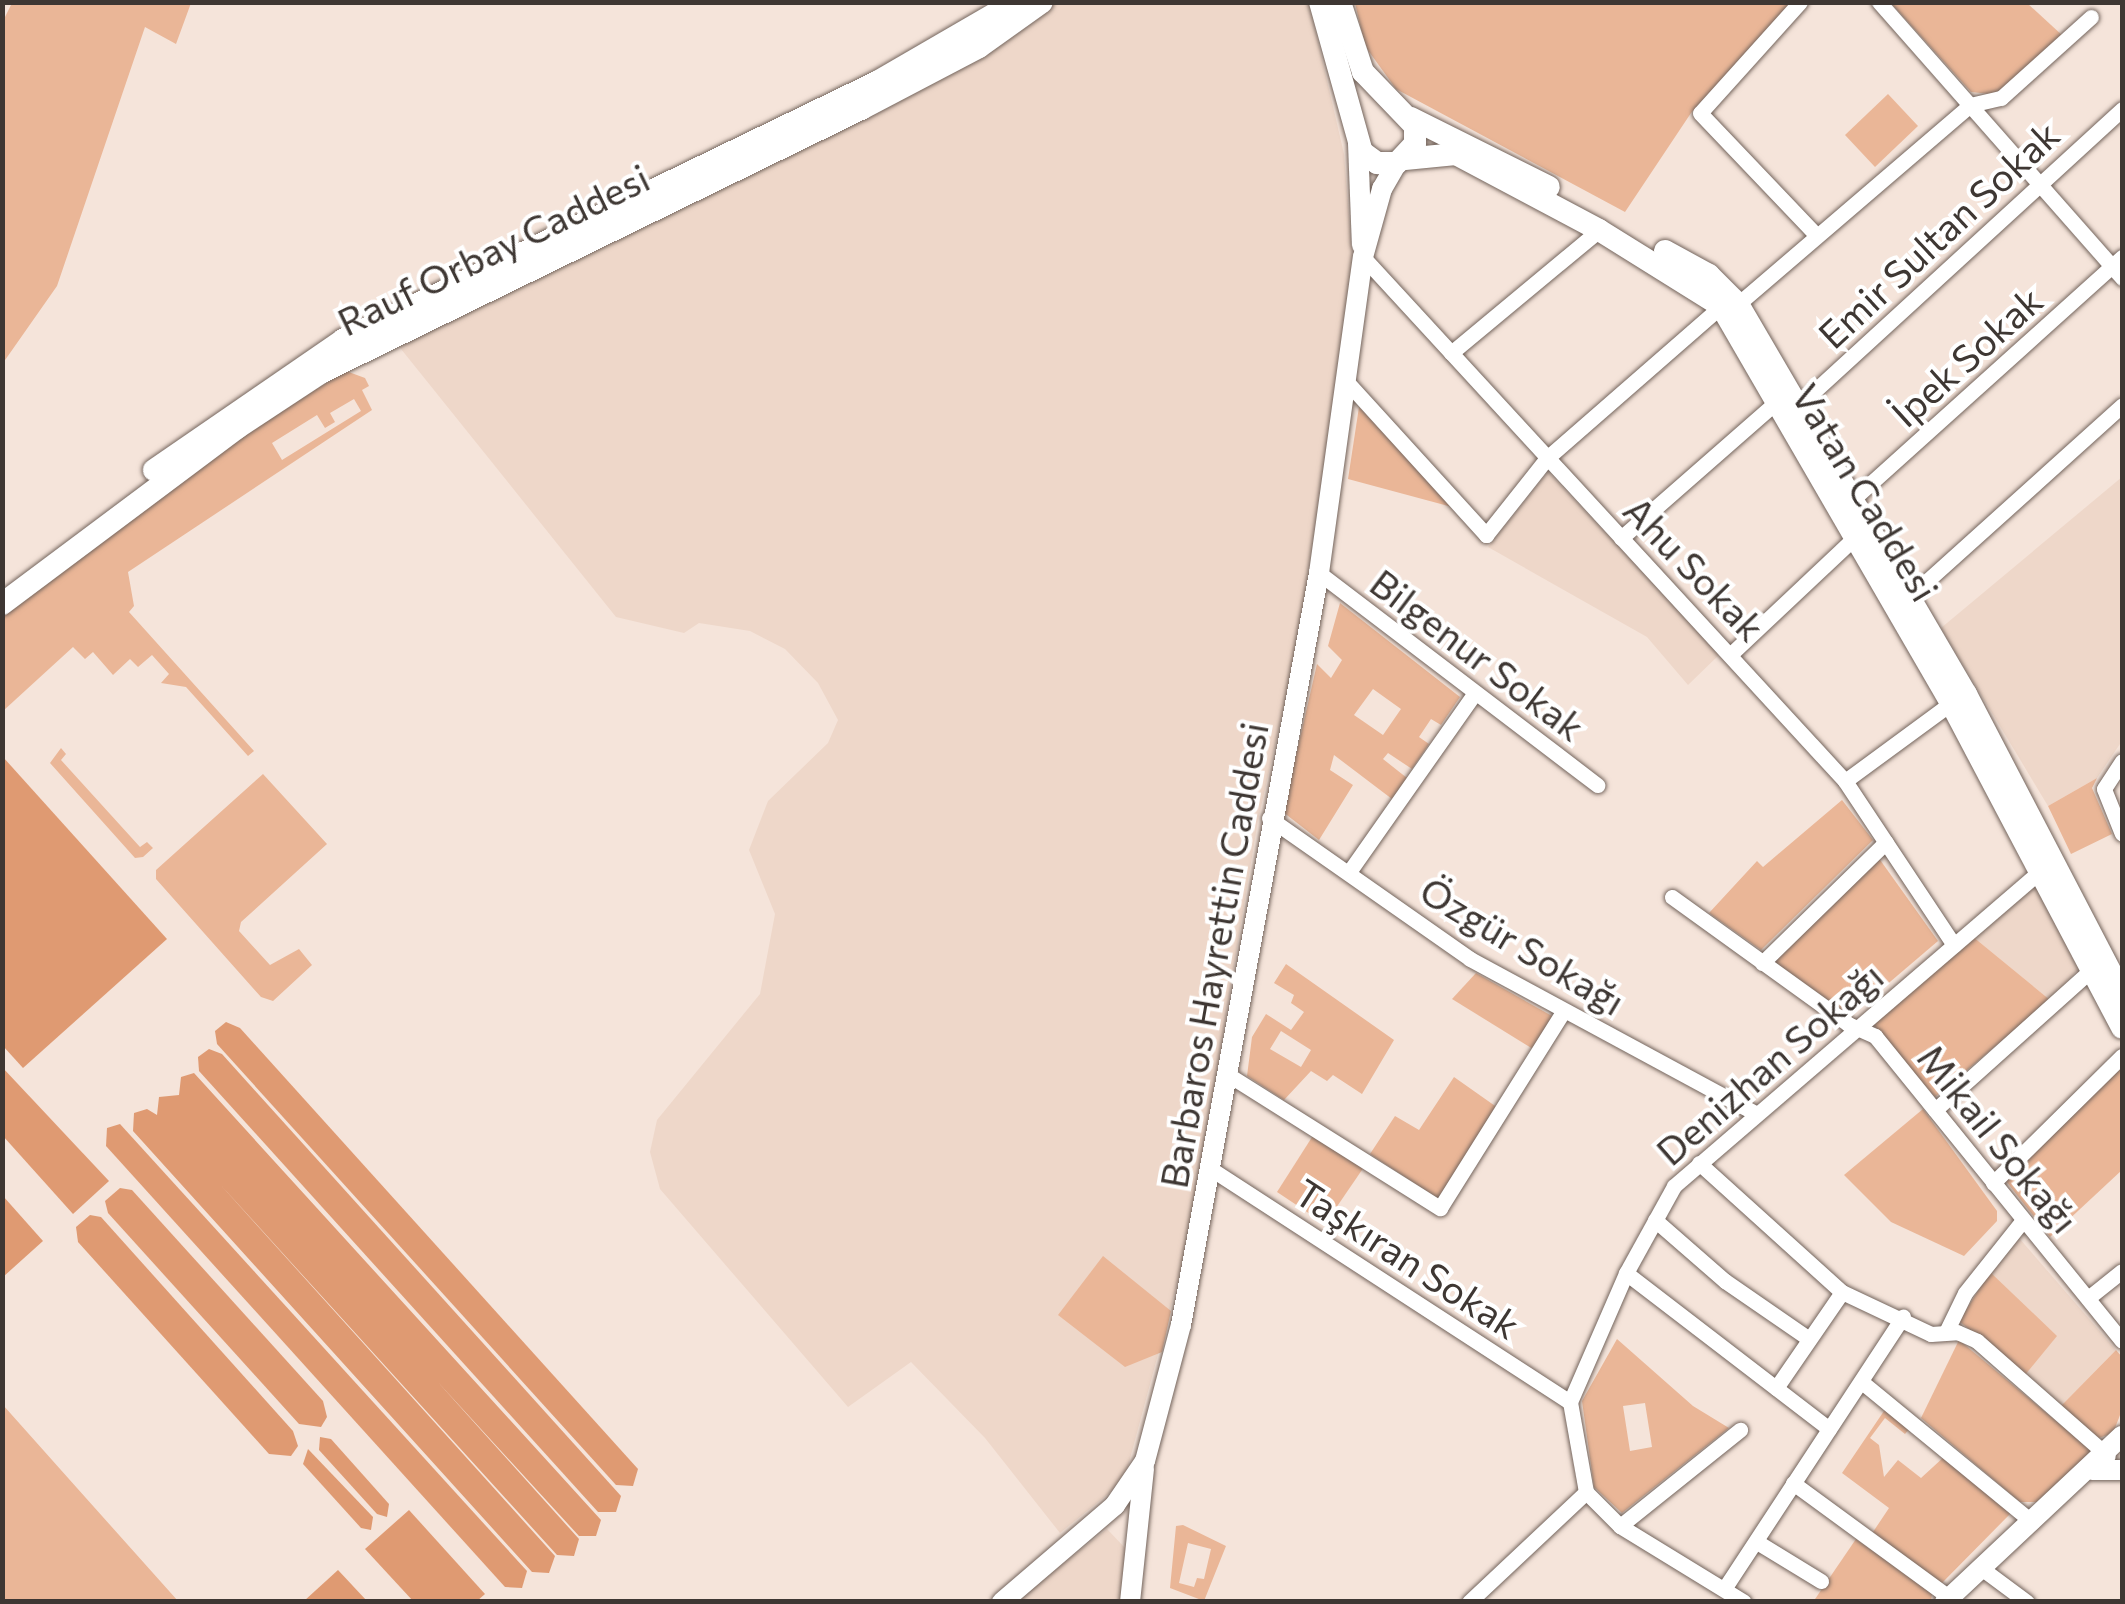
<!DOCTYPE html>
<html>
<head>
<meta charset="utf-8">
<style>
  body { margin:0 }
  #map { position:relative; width:2125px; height:1604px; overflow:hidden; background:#f5e4da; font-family:Commissioner,sans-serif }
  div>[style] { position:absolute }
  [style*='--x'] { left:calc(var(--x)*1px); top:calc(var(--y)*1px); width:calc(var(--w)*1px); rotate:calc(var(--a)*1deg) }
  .built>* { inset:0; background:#eed7c9 }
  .green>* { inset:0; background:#eab697 }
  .water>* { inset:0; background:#df9a72 }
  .roads { filter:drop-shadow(0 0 2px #73645c) drop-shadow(0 0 2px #73645c) }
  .street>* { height:15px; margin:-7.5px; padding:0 7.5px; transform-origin:7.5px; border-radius:7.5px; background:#fff }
  .secondary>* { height:20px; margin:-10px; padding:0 10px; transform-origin:10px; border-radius:10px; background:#fff }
  .primary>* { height:22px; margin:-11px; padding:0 11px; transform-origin:11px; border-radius:11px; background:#fff }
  span { translate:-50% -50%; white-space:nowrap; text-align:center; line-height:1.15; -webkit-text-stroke:8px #fff; paint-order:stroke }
  .street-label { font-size:38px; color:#3e3733 }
  .frame { position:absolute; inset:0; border:5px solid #3e3733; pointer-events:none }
</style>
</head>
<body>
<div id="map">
  <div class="built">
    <div style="clip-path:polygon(1053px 3px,1309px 3px,1344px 154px,1354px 279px,1295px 657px,1258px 820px,1190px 1235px,1124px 1481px,1060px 1533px,985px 1438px,911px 1362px,848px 1407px,660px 1189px,650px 1152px,657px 1120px,760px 994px,775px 914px,749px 850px,768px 801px,828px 743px,838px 720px,818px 683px,785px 649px,750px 631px,699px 623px,684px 633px,616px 617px,397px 344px,984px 57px)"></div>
    <div style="clip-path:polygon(1548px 472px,1720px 654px,1688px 685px,1647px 637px,1488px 547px)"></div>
    <div style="clip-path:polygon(2122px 477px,2122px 741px,2097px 778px,2048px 806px,1941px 628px)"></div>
    <div style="clip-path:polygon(2038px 882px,2082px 965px,2050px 1000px,1972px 936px)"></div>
    <div style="clip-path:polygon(2019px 1238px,2116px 1350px,2060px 1407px,2025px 1375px,1990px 1272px)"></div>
    <div style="clip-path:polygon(1107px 1529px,1126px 1549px,1124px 1601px,1014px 1602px)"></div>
  </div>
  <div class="green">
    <div style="clip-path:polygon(12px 3px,191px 3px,176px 44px,145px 27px,57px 286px,3px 363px,2px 23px)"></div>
    <div style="clip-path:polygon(1355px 3px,1791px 3px,1691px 113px,1625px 212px,1396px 89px,1365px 46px)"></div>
    <div style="clip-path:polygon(1891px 3px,2027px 3px,2063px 36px,2000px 95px,1971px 92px)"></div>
    <div style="clip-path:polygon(1888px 94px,1918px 126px,1875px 167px,1845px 135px)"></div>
    <div style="clip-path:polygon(evenodd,346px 371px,365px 378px,369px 386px,362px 390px,372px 410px,128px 572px,134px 606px,129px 612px,254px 751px,248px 756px,186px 687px,161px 683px,169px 674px,152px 655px,138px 667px,130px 659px,113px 675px,93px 652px,85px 659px,73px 647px,3px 711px,3px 617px,242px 434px,346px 371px,354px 399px,361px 411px,282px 460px,272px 443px,317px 415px,325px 428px,335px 422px,330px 413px,354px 399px)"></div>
    <div style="clip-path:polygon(1359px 407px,1452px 507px,1348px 479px)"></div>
    <div style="clip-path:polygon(evenodd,1340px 603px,1460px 697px,1441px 725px,1431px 719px,1419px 737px,1429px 744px,1412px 769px,1388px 753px,1383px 759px,1407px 778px,1392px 799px,1334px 755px,1330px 770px,1353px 785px,1319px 840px,1283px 812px,1317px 664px,1331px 678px,1342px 660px,1328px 646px,1340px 603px,1373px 689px,1401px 709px,1383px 735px,1354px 715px,1373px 689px)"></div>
    <div style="clip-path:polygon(61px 748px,66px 754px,61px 760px,140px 847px,147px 842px,153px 848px,143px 857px,135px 858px,50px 763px)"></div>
    <div style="clip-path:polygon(263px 774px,327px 844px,241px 922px,239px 931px,270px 965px,299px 949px,312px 965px,273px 1001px,261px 997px,156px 879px,156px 870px)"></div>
    <div style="clip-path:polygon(2097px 778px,2092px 788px,2112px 834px,2071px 854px,2048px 806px)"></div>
    <div style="clip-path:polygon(1842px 800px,1873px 840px,1761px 950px,1709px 913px,1757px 861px,1763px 867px)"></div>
    <div style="clip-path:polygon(1878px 857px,1938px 941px,1850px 1016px,1775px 962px)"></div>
    <div style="clip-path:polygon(1972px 936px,2050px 1000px,1935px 1097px,1872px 1023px)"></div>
    <div style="clip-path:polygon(evenodd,1286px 964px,1394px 1040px,1362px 1094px,1333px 1075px,1327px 1081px,1311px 1071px,1284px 1100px,1247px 1076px,1252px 1037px,1266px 1014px,1291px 1030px,1304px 1012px,1291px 1003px,1294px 995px,1274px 983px,1286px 964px,1281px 1031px,1311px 1050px,1301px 1067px,1270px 1049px,1281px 1031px)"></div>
    <div style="clip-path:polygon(1476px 973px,1552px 1016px,1533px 1049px,1452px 999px)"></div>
    <div style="clip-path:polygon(2122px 1067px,2122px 1170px,2050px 1237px,2006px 1181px)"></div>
    <div style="clip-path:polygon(1454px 1077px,1498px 1108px,1440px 1200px,1370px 1154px,1395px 1116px,1419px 1130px)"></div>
    <div style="clip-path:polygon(1923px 1109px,1997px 1211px,1997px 1221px,1964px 1256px,1891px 1222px,1844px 1175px)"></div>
    <div style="clip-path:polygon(1314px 1134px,1364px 1167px,1325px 1224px,1277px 1192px)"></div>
    <div style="clip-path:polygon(1103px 1256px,1171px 1311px,1162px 1352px,1125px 1367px,1058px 1315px)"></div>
    <div style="clip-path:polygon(1990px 1272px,2057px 1336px,2025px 1375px,1959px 1321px)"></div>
    <div style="clip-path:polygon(evenodd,1617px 1339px,1693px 1406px,1729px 1428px,1622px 1513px,1594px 1487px,1582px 1401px,1617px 1339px,1645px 1403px,1652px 1447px,1630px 1451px,1623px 1406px,1645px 1403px)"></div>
    <div style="clip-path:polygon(1959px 1340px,2092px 1451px,2037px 1502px,2020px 1502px,1921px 1418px)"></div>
    <div style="clip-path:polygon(2116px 1350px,2122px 1357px,2122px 1410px,2113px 1433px,2099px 1438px,2060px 1407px)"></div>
    <div style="clip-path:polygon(3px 1405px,77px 1488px,178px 1601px,3px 1601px)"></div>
    <div style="clip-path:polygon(1886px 1408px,1910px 1428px,1905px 1434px,1885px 1418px,1870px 1438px,1879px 1445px,1884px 1477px,1898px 1460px,1921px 1478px,1945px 1456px,2011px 1513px,1941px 1584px,1873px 1532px,1889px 1508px,1842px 1473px)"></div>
    <div style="clip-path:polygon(evenodd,1183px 1525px,1226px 1546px,1204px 1601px,1170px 1588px,1176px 1526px,1183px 1525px,1188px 1543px,1211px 1549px,1204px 1579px,1197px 1578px,1194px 1587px,1179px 1583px,1188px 1543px)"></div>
    <div style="clip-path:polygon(1856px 1539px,1932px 1594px,1931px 1601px,1813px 1602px)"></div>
  </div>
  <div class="water">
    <div style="clip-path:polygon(3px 757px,167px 939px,23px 1068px,3px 1046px)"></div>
    <div style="clip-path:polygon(226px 1022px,240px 1028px,638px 1469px,633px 1486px,616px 1485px,217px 1044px,215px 1031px)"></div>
    <div style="clip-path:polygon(209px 1049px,222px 1054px,621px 1496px,616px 1512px,598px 1512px,199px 1071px,198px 1057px)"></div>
    <div style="clip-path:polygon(2px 1067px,109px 1181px,73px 1214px,3px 1136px)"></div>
    <div style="clip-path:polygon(194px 1073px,601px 1520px,596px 1536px,579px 1536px,436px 1380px,579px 1539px,574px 1556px,557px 1555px,218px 1182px,555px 1556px,549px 1573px,532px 1572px,133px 1131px,134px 1113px,147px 1109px,157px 1115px,159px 1097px,179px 1095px,181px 1077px)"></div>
    <div style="clip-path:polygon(120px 1124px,527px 1571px,522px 1588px,505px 1587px,106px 1146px,107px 1128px)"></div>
    <div style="clip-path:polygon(120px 1188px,132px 1190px,323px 1401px,327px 1417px,321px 1427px,299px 1424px,108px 1213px,105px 1201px)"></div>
    <div style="clip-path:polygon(3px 1196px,43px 1241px,3px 1277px,2px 1277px)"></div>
    <div style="clip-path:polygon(90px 1215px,101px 1217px,293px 1431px,298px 1446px,291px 1456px,269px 1454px,78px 1242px,76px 1227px)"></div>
    <div style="clip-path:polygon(320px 1437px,331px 1439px,389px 1504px,387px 1517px,377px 1514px,319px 1450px)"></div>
    <div style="clip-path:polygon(308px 1449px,373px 1517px,371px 1530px,361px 1528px,303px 1464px)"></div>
    <div style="clip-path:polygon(409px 1510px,485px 1594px,477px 1601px,413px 1601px,365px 1549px)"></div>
    <div style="clip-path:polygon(338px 1570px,367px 1601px,304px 1601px)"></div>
  </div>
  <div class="roads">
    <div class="street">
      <div style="--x:1800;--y:2;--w:149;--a:132"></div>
      <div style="--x:1700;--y:113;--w:168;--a:46.4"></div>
      <div style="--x:1879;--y:2;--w:368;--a:48.6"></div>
      <div style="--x:1363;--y:257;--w:712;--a:47.39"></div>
      <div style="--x:1845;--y:781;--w:197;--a:56.4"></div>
      <div style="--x:1738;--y:304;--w:306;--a:-40.6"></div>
      <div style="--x:1970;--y:105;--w:32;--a:-13"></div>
      <div style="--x:2001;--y:98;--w:121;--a:-42"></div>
      <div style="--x:1451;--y:353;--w:192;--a:-39.7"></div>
      <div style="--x:1347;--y:382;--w:207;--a:47.7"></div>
      <div style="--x:1486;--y:535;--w:98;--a:-51.6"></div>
      <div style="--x:1547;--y:458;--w:231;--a:-41.1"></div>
      <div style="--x:1797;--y:407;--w:441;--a:-42.5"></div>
      <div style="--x:1851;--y:501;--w:365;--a:-42"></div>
      <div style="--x:1621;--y:538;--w:202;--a:-41.2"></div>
      <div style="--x:1319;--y:573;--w:350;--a:37.3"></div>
      <div style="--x:1908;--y:598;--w:288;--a:-42"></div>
      <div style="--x:1732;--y:653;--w:165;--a:-43.3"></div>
      <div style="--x:2122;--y:761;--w:33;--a:123"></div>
      <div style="--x:2104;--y:789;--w:48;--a:68.2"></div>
      <div style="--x:1845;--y:781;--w:132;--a:-36.3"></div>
      <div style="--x:1269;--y:818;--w:246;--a:35"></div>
      <div style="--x:1470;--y:959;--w:322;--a:28.4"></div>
      <div style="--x:1349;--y:872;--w:219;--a:-54.9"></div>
      <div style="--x:1672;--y:897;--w:217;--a:35.8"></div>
      <div style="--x:1848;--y:1024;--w:30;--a:24"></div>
      <div style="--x:1875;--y:1036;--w:392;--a:51"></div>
      <div style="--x:1762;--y:963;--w:173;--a:-44.3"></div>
      <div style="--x:1227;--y:1074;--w:252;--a:32.2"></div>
      <div style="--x:1440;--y:1208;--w:231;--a:-57.9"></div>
      <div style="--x:1935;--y:1110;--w:211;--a:-41.9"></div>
      <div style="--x:1699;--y:1163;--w:193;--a:42.1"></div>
      <div style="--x:1842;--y:1292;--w:98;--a:25.3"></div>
      <div style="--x:1931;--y:1334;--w:26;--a:-4"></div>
      <div style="--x:1957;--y:1332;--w:22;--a:24"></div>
      <div style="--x:1977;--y:1341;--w:174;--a:41.3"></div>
      <div style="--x:1211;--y:1169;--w:428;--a:33"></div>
      <div style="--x:1993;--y:1183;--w:181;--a:-44.6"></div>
      <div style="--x:1655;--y:1220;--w:93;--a:41.1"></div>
      <div style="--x:1725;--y:1281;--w:102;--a:34.6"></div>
      <div style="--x:1626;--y:1273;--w:256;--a:37.5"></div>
      <div style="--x:2088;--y:1298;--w:43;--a:-38.5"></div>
      <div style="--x:1946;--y:1332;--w:43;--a:-64"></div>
      <div style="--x:1965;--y:1293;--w:93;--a:-51.5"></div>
      <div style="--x:1863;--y:1383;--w:219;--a:39.4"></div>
      <div style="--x:1776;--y:1388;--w:116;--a:-55.5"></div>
      <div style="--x:1570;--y:1402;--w:141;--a:-66.5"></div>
      <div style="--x:1626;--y:1273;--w:99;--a:-61.1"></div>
      <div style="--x:1674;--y:1186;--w:484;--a:-40.7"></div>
      <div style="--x:1570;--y:1402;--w:91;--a:79.9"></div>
      <div style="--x:1586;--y:1492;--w:48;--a:45"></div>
      <div style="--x:1620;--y:1526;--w:145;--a:31.5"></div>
      <div style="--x:1793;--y:1483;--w:193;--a:36.2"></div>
      <div style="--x:1620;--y:1526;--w:154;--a:-38.7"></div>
      <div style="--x:1757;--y:1542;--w:75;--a:31.4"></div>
      <div style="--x:1981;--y:1568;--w:57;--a:36.5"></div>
      <div style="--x:1724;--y:1589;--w:326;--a:-56.7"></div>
      <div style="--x:1469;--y:1602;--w:161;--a:-43.2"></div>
    </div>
    <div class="secondary">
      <div style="--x:1358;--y:143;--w:102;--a:87.8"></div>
      <div style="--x:2092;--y:1470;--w:30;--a:0"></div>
      <div style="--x:1002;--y:1602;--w:149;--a:-40.6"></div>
      <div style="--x:1115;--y:1505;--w:53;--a:-55.7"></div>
      <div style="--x:1145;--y:1461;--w:141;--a:-75.2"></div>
      <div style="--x:1181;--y:1325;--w:765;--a:-79.6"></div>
      <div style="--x:1319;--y:573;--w:319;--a:-82.1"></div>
      <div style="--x:1363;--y:257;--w:71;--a:-74.4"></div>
      <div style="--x:1382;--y:189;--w:30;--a:-60"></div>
      <div style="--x:1130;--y:1602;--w:134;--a:-84"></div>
      <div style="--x:1945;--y:1602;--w:243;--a:-43.2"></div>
    </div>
    <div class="primary">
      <div style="--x:1320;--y:2;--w:156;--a:74.4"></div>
      <div style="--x:1362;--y:152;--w:19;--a:36"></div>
      <div style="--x:1377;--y:163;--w:20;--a:0"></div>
      <div style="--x:1397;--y:163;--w:26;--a:-47"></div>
      <div style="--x:1415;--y:144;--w:18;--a:-90"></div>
      <div style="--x:1415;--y:126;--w:75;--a:-133.9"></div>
      <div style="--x:1363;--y:72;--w:74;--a:-108.2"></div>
      <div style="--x:1411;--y:118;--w:154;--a:26.6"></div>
      <div style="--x:1405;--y:159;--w:51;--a:-5.6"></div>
      <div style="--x:1456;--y:154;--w:162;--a:28"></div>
      <div style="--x:1599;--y:230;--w:144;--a:31.9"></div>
      <div style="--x:1721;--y:306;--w:459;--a:59.9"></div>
      <div style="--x:1951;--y:703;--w:367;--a:62.2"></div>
      <div style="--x:1665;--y:251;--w:50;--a:28.6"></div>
      <div style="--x:1709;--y:275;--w:41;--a:45"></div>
      <div style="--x:1738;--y:304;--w:452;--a:59.7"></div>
      <div style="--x:1966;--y:694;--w:338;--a:62.5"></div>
      <div style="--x:154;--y:470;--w:229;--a:-34.5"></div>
      <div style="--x:343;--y:340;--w:593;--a:-25.79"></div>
      <div style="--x:877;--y:82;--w:160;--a:-30.1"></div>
      <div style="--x:2;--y:604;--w:294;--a:-36.8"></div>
      <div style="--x:237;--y:428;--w:102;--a:-33.4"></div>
      <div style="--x:322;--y:372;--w:600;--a:-26.01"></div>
      <div style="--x:861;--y:109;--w:133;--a:-27.7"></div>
      <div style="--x:979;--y:47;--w:77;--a:-35.5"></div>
    </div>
  </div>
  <div class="street-label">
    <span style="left:1938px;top:234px;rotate:-43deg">Emir Sultan Sokak</span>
    <span style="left:493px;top:249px;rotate:-26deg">Rauf Orbay Caddesi</span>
    <span style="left:1966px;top:356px;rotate:-42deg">İpek Sokak</span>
    <span style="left:1866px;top:492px;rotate:59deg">Vatan Caddesi</span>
    <span style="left:1695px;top:568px;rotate:46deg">Ahu Sokak</span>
    <span style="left:1478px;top:654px;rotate:37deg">Bilgenur Sokak</span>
    <span style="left:1523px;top:945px;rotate:31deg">Özgür Sokağı</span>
    <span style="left:1213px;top:955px;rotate:-80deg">Barbaros Hayrettin Caddesi</span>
    <span style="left:1769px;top:1063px;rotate:-41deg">Denizhan Sokağı</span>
    <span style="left:1999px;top:1138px;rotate:51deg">Mikail Sokağı</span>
    <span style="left:1408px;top:1258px;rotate:33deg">Taşkıran Sokak</span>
  </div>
  <div class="frame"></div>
</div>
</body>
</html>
